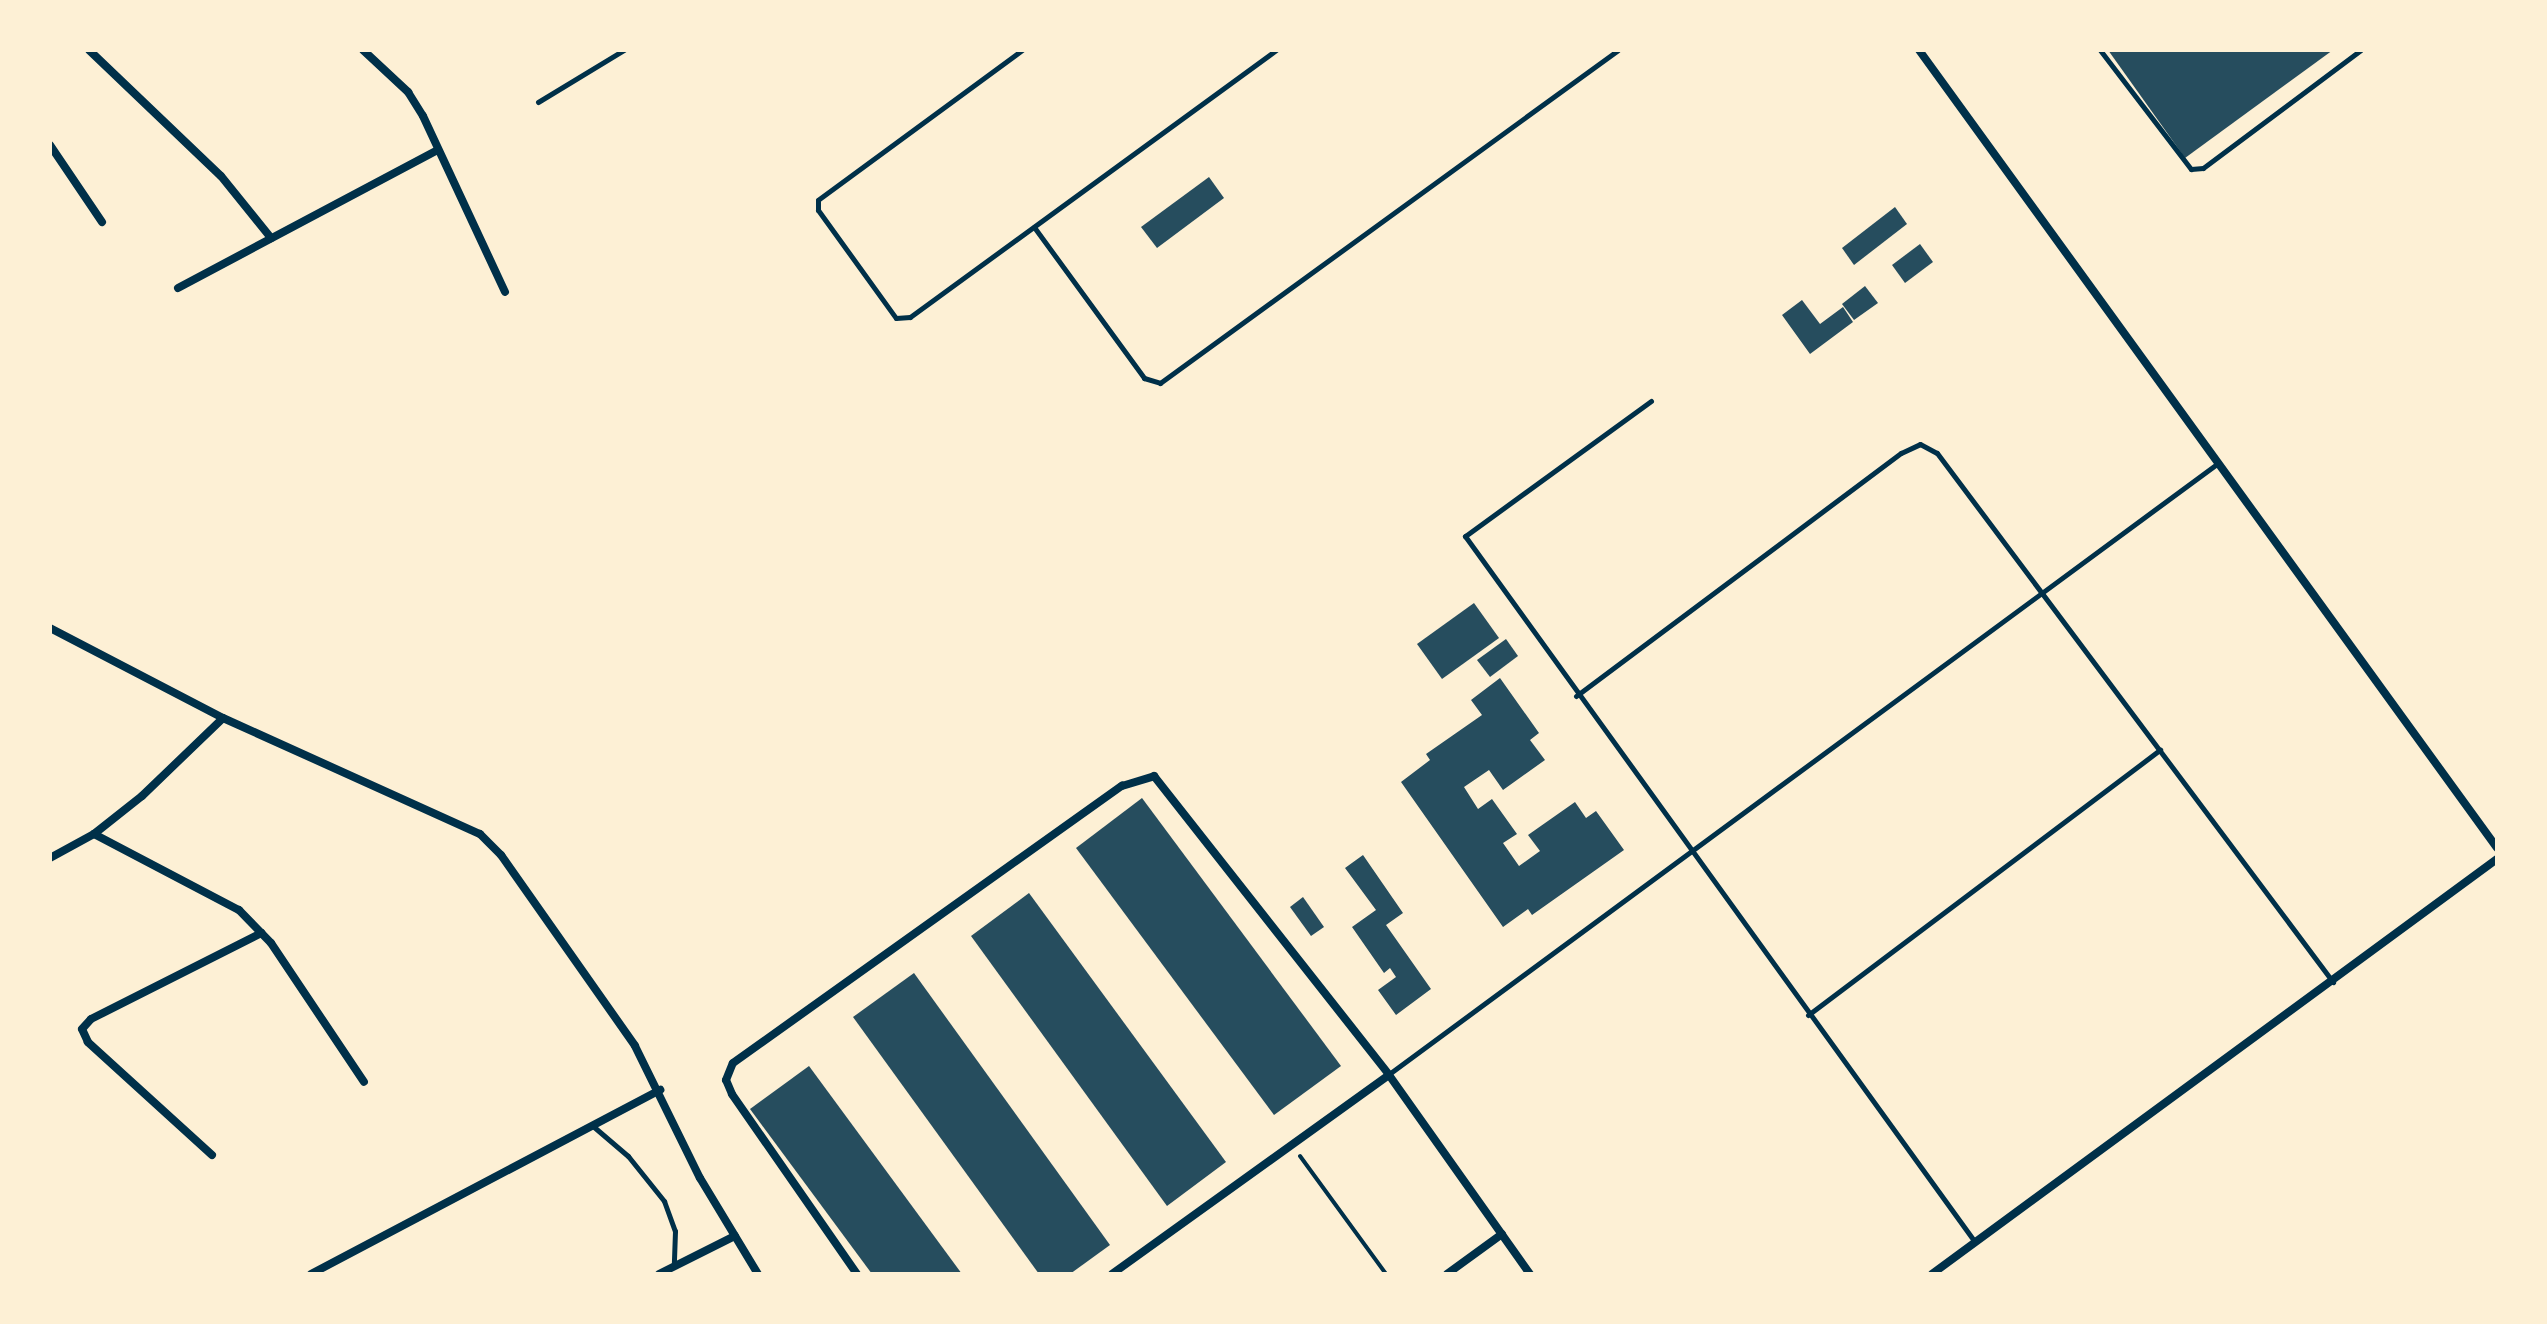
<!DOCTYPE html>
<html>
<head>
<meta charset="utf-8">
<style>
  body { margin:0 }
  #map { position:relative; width:2547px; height:1324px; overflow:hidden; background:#fdf0d5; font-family:Arial,sans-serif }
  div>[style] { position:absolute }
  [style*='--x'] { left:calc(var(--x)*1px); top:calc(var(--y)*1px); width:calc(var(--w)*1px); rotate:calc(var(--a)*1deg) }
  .building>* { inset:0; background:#264d5e }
  .path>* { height:4px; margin:-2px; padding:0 2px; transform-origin:2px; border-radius:2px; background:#003049 }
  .service>* { height:5px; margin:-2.5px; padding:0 2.5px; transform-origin:2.5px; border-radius:2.5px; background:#003049 }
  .minor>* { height:8px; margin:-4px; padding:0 4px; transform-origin:4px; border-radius:4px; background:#003049 }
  span { translate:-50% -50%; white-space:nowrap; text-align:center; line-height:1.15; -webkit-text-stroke:8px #fdf0d5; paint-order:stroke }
  .frame { position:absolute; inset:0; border:52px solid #fdf0d5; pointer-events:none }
</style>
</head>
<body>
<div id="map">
  <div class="building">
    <div style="clip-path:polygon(2108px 50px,2333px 50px,2185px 158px)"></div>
    <div style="clip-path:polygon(1209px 177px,1224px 198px,1157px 248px,1141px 227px)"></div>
    <div style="clip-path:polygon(1895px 207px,1907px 224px,1854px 265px,1842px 248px)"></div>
    <div style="clip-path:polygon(1920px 244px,1933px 262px,1905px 283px,1892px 265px)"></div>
    <div style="clip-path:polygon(1865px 286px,1878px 303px,1854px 320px,1842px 304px)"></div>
    <div style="clip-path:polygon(1802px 300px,1820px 324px,1843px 307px,1853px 322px,1810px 354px,1782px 315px)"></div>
    <div style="clip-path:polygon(1474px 603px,1499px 638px,1442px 679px,1417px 644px)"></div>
    <div style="clip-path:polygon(1506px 639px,1518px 656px,1490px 677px,1477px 660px)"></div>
    <div style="clip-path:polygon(1500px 678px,1539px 733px,1530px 740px,1545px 760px,1503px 790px,1489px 770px,1464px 787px,1478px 809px,1492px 799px,1517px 834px,1503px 843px,1519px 866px,1540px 851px,1528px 835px,1575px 802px,1586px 818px,1596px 811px,1624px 850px,1532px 915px,1528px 909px,1503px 927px,1401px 782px,1430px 760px,1426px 754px,1482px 715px,1471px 700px)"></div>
    <div style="clip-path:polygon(1142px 798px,1341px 1066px,1274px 1115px,1076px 848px)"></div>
    <div style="clip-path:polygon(1363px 855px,1403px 913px,1386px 925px,1431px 989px,1396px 1015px,1378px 990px,1396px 977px,1390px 968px,1384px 973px,1352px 927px,1376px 910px,1345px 868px)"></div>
    <div style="clip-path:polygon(1029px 893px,1226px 1162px,1167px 1206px,971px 936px)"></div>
    <div style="clip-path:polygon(1303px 897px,1324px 927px,1311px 936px,1290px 907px)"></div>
    <div style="clip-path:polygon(914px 973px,1110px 1245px,1070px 1274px,1039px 1274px,853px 1017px)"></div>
    <div style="clip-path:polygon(809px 1066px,962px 1274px,872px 1274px,750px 1109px)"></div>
  </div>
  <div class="path">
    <div style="--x:1300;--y:1156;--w:146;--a:53.9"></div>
  </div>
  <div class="service">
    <div style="--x:1022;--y:50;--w:253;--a:143.7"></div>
    <div style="--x:818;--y:200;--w:10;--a:90"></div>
    <div style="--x:818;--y:210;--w:133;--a:54.2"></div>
    <div style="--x:896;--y:318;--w:14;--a:-4"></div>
    <div style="--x:910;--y:317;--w:453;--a:-36.1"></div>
    <div style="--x:2100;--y:50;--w:150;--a:52.6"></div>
    <div style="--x:2191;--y:169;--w:12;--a:-5"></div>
    <div style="--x:2203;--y:168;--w:197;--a:-36.8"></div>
    <div style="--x:538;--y:102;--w:100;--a:-31.2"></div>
    <div style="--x:1034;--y:227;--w:187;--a:53.9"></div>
    <div style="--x:1144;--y:378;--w:17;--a:17"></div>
    <div style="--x:1160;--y:383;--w:566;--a:-36.02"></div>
    <div style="--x:1651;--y:401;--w:230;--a:144"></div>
    <div style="--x:1465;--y:536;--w:871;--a:54.16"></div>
    <div style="--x:1576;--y:696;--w:406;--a:-36.8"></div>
    <div style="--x:1901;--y:453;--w:21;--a:-25"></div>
    <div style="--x:1920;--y:444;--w:19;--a:28"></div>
    <div style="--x:1937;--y:453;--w:661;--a:53.18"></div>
    <div style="--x:1808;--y:1015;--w:441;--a:-37"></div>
    <div style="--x:1389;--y:1074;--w:1030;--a:-36.39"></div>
    <div style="--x:594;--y:1127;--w:45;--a:40.5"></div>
    <div style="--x:628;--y:1156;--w:58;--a:51.3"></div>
    <div style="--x:664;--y:1201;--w:32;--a:70"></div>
    <div style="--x:675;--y:1231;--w:35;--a:92"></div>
  </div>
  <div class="minor">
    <div style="--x:89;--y:50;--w:182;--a:43.7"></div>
    <div style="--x:221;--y:176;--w:80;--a:51.1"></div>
    <div style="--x:363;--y:50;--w:62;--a:43"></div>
    <div style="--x:408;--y:92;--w:28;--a:58"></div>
    <div style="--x:423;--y:116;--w:194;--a:65"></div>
    <div style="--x:1919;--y:50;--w:985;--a:54.08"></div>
    <div style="--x:50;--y:145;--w:93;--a:56"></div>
    <div style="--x:178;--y:288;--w:293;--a:-28"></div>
    <div style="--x:50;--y:628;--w:195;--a:27.5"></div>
    <div style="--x:223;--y:718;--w:282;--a:24.3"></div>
    <div style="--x:480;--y:834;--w:30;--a:45"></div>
    <div style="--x:501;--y:855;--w:233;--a:54.9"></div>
    <div style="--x:635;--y:1046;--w:147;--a:63.8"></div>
    <div style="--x:700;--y:1178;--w:112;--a:58.9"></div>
    <div style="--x:94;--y:834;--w:164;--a:27.7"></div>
    <div style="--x:239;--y:910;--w:46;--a:45.9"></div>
    <div style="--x:271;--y:943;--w:167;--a:56.2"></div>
    <div style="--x:50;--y:858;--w:50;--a:-28.6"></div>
    <div style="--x:94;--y:834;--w:61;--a:-38.4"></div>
    <div style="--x:142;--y:796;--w:112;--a:-43.9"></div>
    <div style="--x:212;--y:1155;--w:168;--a:-137.7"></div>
    <div style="--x:88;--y:1042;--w:14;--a:-115"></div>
    <div style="--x:82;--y:1029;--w:13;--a:-48"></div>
    <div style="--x:91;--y:1019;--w:191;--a:-26.8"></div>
    <div style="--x:311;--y:1274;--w:395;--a:-27.8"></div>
    <div style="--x:659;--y:1274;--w:85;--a:-26.6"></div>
    <div style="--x:857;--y:1274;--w:219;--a:-124.8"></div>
    <div style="--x:732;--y:1094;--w:15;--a:-113"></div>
    <div style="--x:726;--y:1080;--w:18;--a:-68"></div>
    <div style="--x:733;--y:1063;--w:478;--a:-35.5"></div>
    <div style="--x:1122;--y:786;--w:34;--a:-17"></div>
    <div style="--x:1154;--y:776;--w:380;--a:51.8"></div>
    <div style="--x:1389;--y:1075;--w:244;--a:54.7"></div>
    <div style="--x:1112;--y:1274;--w:341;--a:-35.7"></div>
    <div style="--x:1447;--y:1274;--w:68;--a:-36"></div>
    <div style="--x:1932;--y:1274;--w:701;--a:-36.3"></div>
  </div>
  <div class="frame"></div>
</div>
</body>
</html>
